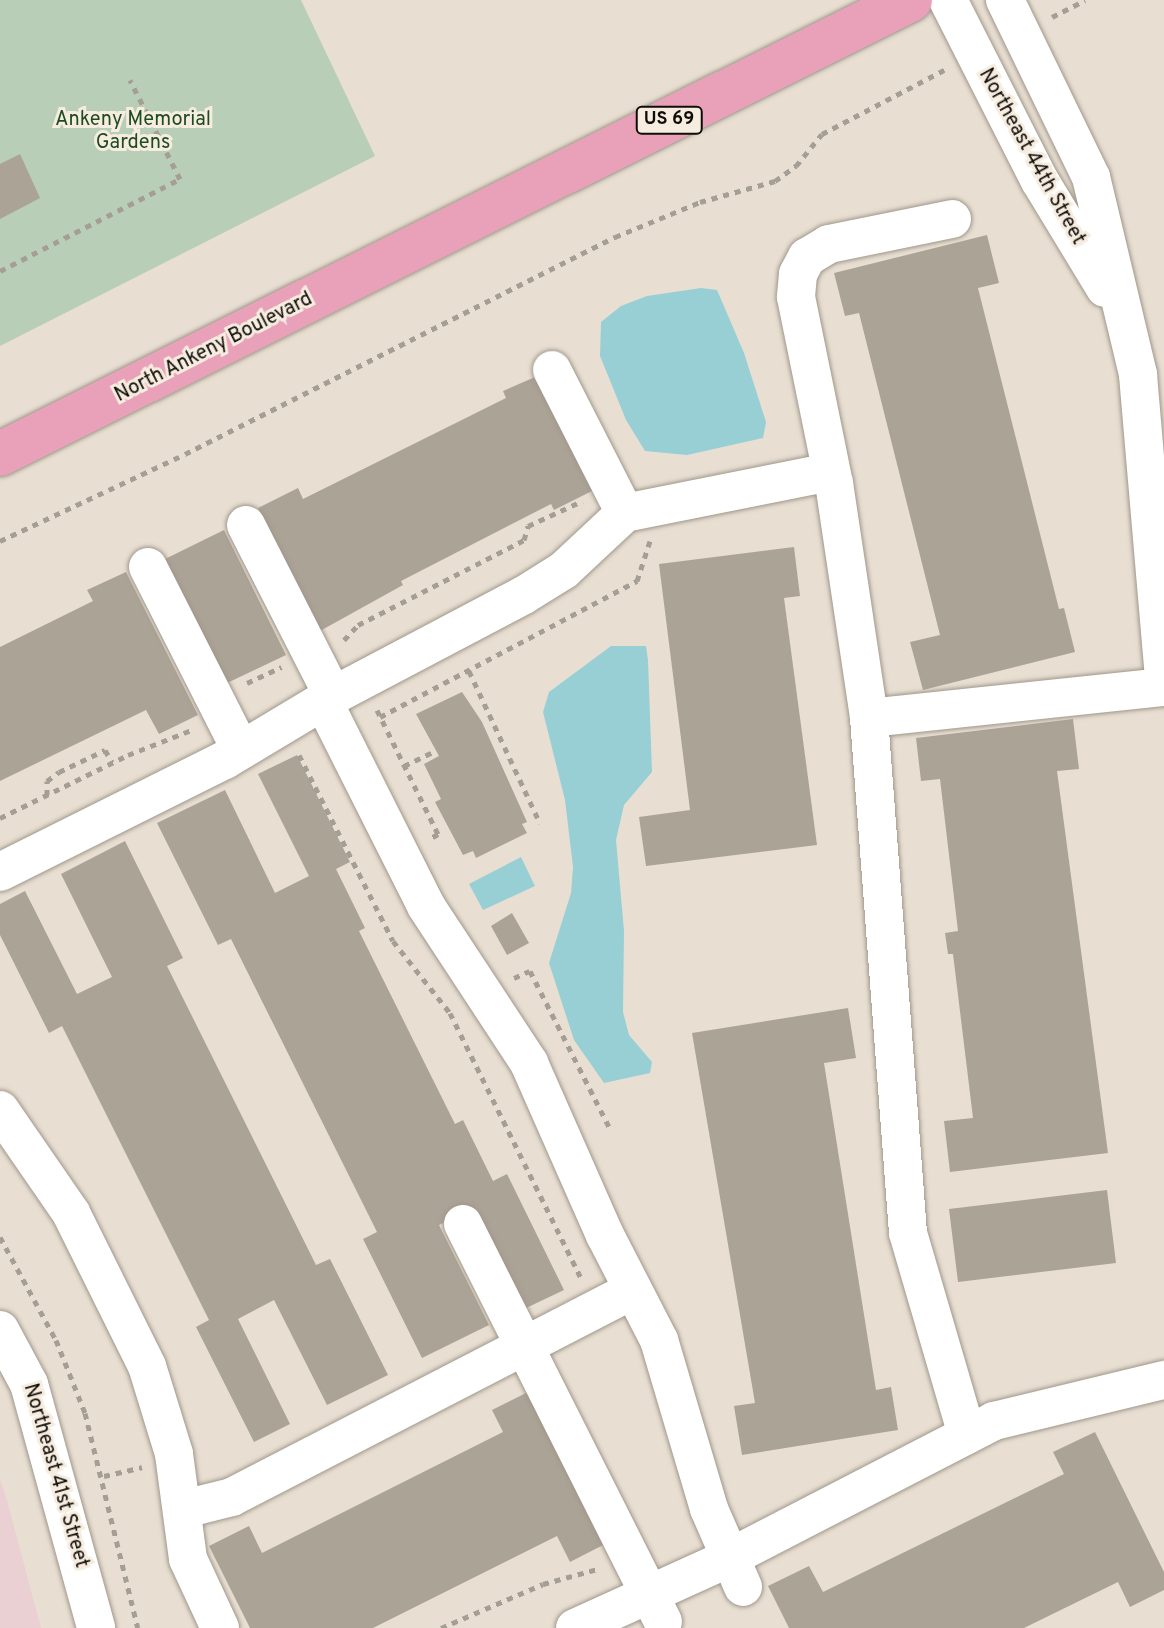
<!DOCTYPE html>
<html>
<head>
<meta charset="utf-8">
<style>
  body { margin:0 }
  #map { position:relative; width:1164px; height:1628px; overflow:hidden; background:#e8dfd2; font-family:Overpass,sans-serif }
  div>[style] { position:absolute }
  [style*='--x'] { left:calc(var(--x)*1px); top:calc(var(--y)*1px); width:calc(var(--w)*1px); rotate:calc(var(--a)*1deg) }
  .commercial>* { inset:0; background:#eacfd3 }
  .green>* { inset:0; background:#b8ceb7 }
  .water>* { inset:0; background:#98cfd5 }
  .building>* { inset:0; background:#aca397 }
  .path>* { height:5px; margin-top:-2.5px; transform-origin:0; background:repeating-linear-gradient(90deg,#a59e94 0 6px,transparent 0 12px) }
  .roads { filter:drop-shadow(0 0 2px #a0978b) drop-shadow(0 0 2px #a0978b) }
  .minor>* { height:38px; margin:-19px; padding:0 19px; transform-origin:19px; border-radius:19px; background:#fff }
  .major>* { height:44px; margin:-22px; padding:0 22px; transform-origin:22px; border-radius:22px; background:#e9a1b9 }
  span { translate:-50% -50%; white-space:nowrap; text-align:center; line-height:1.15; -webkit-text-stroke:6px #f6ecdf; paint-order:stroke }
  .shield-label span { padding:2px 6px; background:#f6ecdf; border:2px solid; border-radius:6px; -webkit-text-stroke-width:0 }
  .shield-label { font-size:18px; color:#100d09; font-weight:700 }
  .park-label { font-size:20px; color:#1e4c21 }
  .street-label { font-size:20px; color:#100d09 }
</style>
</head>
<body>
<div id="map">
  <div class="commercial">
    <div style="clip-path:polygon(0 1479px,6px 1497px,41px 1628px,0 1628px)"></div>
  </div>
  <div class="green">
    <div style="clip-path:polygon(0 0,301px 0,375px 156px,0 346px)"></div>
  </div>
  <div class="water">
    <div style="clip-path:polygon(701px 288px,717px 290px,744px 353px,766px 422px,763px 438px,687px 455px,645px 451px,626px 420px,600px 356px,601px 322px,621px 306px,647px 296px)"></div>
    <div style="clip-path:polygon(611px 646px,646px 646px,648px 660px,652px 772px,624px 805px,616px 840px,624px 931px,623px 1012px,629px 1035px,652px 1062px,650px 1073px,604px 1083px,574px 1040px,549px 963px,571px 893px,573px 867px,565px 800px,543px 712px,549px 692px)"></div>
    <div style="clip-path:polygon(521px 857px,535px 886px,483px 910px,469px 884px)"></div>
  </div>
  <div class="building">
    <div style="clip-path:polygon(20px 154px,40px 198px,0 219px,0 164px)"></div>
    <div style="clip-path:polygon(987px 235px,999px 283px,978px 288px,1059px 609px,1064px 608px,1075px 652px,923px 690px,910px 642px,940px 635px,859px 313px,845px 316px,834px 273px)"></div>
    <div style="clip-path:polygon(535px 377px,592px 491px,554px 510px,551px 504px,401px 581px,403px 585px,320px 631px,258px 508px,298px 488px,303px 499px,506px 398px,503px 391px)"></div>
    <div style="clip-path:polygon(224px 530px,286px 655px,225px 684px,163px 560px)"></div>
    <div style="clip-path:polygon(794px 547px,800px 596px,784px 598px,817px 845px,646px 866px,639px 817px,690px 810px,659px 564px)"></div>
    <div style="clip-path:polygon(126px 572px,198px 715px,159px 734px,146px 710px,0 781px,0 647px,93px 601px,87px 590px)"></div>
    <div style="clip-path:polygon(462px 692px,482px 722px,527px 822px,522px 824px,527px 833px,476px 858px,473px 851px,463px 855px,435px 802px,441px 799px,424px 764px,439px 756px,416px 714px)"></div>
    <div style="clip-path:polygon(1073px 719px,1079px 769px,1057px 771px,1108px 1153px,950px 1172px,944px 1121px,973px 1118px,953px 954px,948px 954px,945px 933px,958px 931px,940px 779px,921px 781px,916px 738px)"></div>
    <div style="clip-path:polygon(297px 755px,350px 862px,336px 869px,365px 928px,359px 931px,455px 1124px,463px 1120px,493px 1181px,507px 1174px,564px 1290px,524px 1309px,474px 1208px,439px 1225px,489px 1325px,422px 1358px,363px 1239px,377px 1232px,231px 939px,218px 945px,157px 823px,225px 790px,275px 893px,309px 876px,258px 774px)"></div>
    <div style="clip-path:polygon(125px 841px,183px 958px,167px 966px,316px 1265px,330px 1259px,388px 1375px,327px 1405px,274px 1300px,238px 1319px,290px 1424px,254px 1442px,196px 1327px,209px 1320px,62px 1026px,49px 1033px,0 935px,0 904px,25px 891px,77px 994px,112px 977px,61px 874px)"></div>
    <div style="clip-path:polygon(512px 913px,529px 943px,507px 955px,491px 926px)"></div>
    <div style="clip-path:polygon(848px 1008px,856px 1058px,824px 1063px,876px 1390px,891px 1387px,898px 1430px,742px 1455px,734px 1406px,755px 1403px,692px 1033px)"></div>
    <div style="clip-path:polygon(1107px 1190px,1116px 1263px,958px 1282px,949px 1209px)"></div>
    <div style="clip-path:polygon(532px 1390px,609px 1542px,570px 1562px,557px 1536px,373px 1628px,250px 1628px,209px 1546px,249px 1526px,262px 1553px,503px 1432px,492px 1410px)"></div>
    <div style="clip-path:polygon(1095px 1432px,1164px 1572px,1164px 1590px,1130px 1607px,1118px 1582px,1024px 1628px,789px 1628px,768px 1586px,809px 1566px,823px 1592px,1064px 1474px,1053px 1452px)"></div>
  </div>
  <div class="path">
    <div style="--x:1052;--y:17;--w:37;--a:-27"></div>
    <div style="--x:0;--y:271;--w:202;--a:-27.1"></div>
    <div style="--x:180;--y:179;--w:111;--a:-116.8"></div>
    <div style="--x:0;--y:541;--w:204;--a:-25.2"></div>
    <div style="--x:185;--y:454;--w:482;--a:-26.8"></div>
    <div style="--x:615;--y:237;--w:92;--a:-22.4"></div>
    <div style="--x:700;--y:202;--w:78;--a:-15.6"></div>
    <div style="--x:775;--y:181;--w:26;--a:-36"></div>
    <div style="--x:796;--y:166;--w:41;--a:-50.9"></div>
    <div style="--x:822;--y:134;--w:140;--a:-27.7"></div>
    <div style="--x:344;--y:640;--w:21;--a:-47"></div>
    <div style="--x:358;--y:625;--w:186;--a:-27.1"></div>
    <div style="--x:524;--y:540;--w:15;--a:-74"></div>
    <div style="--x:528;--y:526;--w:60;--a:-24.8"></div>
    <div style="--x:469;--y:671;--w:168;--a:65"></div>
    <div style="--x:247;--y:683;--w:38;--a:-25"></div>
    <div style="--x:377;--y:710;--w:138;--a:63.8"></div>
    <div style="--x:438;--y:834;--w:8;--a:150"></div>
    <div style="--x:380;--y:717;--w:291;--a:-27.9"></div>
    <div style="--x:637;--y:581;--w:42;--a:-72"></div>
    <div style="--x:299;--y:755;--w:208;--a:63.2"></div>
    <div style="--x:393;--y:941;--w:92;--a:51.6"></div>
    <div style="--x:450;--y:1013;--w:298;--a:63.7"></div>
    <div style="--x:404;--y:766;--w:32;--a:-26"></div>
    <div style="--x:47;--y:795;--w:14;--a:-90"></div>
    <div style="--x:47;--y:781;--w:15;--a:-37"></div>
    <div style="--x:59;--y:772;--w:51;--a:-25.6"></div>
    <div style="--x:105;--y:750;--w:14;--a:60"></div>
    <div style="--x:0;--y:818;--w:143;--a:-26.2"></div>
    <div style="--x:128;--y:755;--w:71;--a:-21.5"></div>
    <div style="--x:514;--y:978;--w:17;--a:-24"></div>
    <div style="--x:530;--y:971;--w:177;--a:63.1"></div>
    <div style="--x:0;--y:1237;--w:117;--a:61.5"></div>
    <div style="--x:56;--y:1340;--w:79;--a:68.3"></div>
    <div style="--x:85;--y:1413;--w:221;--a:76.2"></div>
    <div style="--x:104;--y:1476;--w:39;--a:-13"></div>
    <div style="--x:441;--y:1628;--w:111;--a:-23.3"></div>
    <div style="--x:543;--y:1584;--w:56;--a:-15.5"></div>
  </div>
  <div class="roads">
    <div class="minor">
      <div style="--x:948;--y:0;--w:203;--a:63.1"></div>
      <div style="--x:1040;--y:181;--w:125;--a:58.7"></div>
      <div style="--x:1005;--y:0;--w:197;--a:64.1"></div>
      <div style="--x:1091;--y:177;--w:204;--a:76.6"></div>
      <div style="--x:1138;--y:375;--w:305;--a:85.1"></div>
      <div style="--x:952;--y:219;--w:126;--a:168.5"></div>
      <div style="--x:829;--y:244;--w:26;--a:149"></div>
      <div style="--x:807;--y:257;--w:19;--a:118"></div>
      <div style="--x:798;--y:274;--w:23;--a:95"></div>
      <div style="--x:796;--y:297;--w:190;--a:78.5"></div>
      <div style="--x:834;--y:483;--w:238;--a:81.5"></div>
      <div style="--x:869;--y:718;--w:516;--a:85.67"></div>
      <div style="--x:908;--y:1233;--w:210;--a:73.7"></div>
      <div style="--x:552;--y:370;--w:161;--a:63"></div>
      <div style="--x:246;--y:525;--w:192;--a:63"></div>
      <div style="--x:148;--y:567;--w:205;--a:63.1"></div>
      <div style="--x:323;--y:701;--w:229;--a:63.3"></div>
      <div style="--x:426;--y:906;--w:188;--a:56.7"></div>
      <div style="--x:529;--y:1063;--w:188;--a:66.2"></div>
      <div style="--x:605;--y:1235;--w:118;--a:62.8"></div>
      <div style="--x:659;--y:1340;--w:176;--a:73.5"></div>
      <div style="--x:709;--y:1509;--w:85;--a:66.4"></div>
      <div style="--x:869;--y:718;--w:297;--a:-6"></div>
      <div style="--x:0;--y:872;--w:251;--a:-26.5"></div>
      <div style="--x:225;--y:760;--w:114;--a:-31"></div>
      <div style="--x:323;--y:701;--w:227;--a:-27.8"></div>
      <div style="--x:524;--y:595;--w:47;--a:-32"></div>
      <div style="--x:564;--y:570;--w:83;--a:-43.1"></div>
      <div style="--x:625;--y:513;--w:210;--a:-11.3"></div>
      <div style="--x:0;--y:1110;--w:125;--a:55.4"></div>
      <div style="--x:71;--y:1213;--w:171;--a:63.6"></div>
      <div style="--x:147;--y:1366;--w:92;--a:72.9"></div>
      <div style="--x:174;--y:1454;--w:106;--a:82.4"></div>
      <div style="--x:188;--y:1559;--w:76;--a:65.1"></div>
      <div style="--x:463;--y:1224;--w:445;--a:63.3"></div>
      <div style="--x:0;--y:1330;--w:61;--a:61.8"></div>
      <div style="--x:29;--y:1384;--w:253;--a:74.6"></div>
      <div style="--x:184;--y:1509;--w:49;--a:-14"></div>
      <div style="--x:232;--y:1497;--w:451;--a:-27.3"></div>
      <div style="--x:575;--y:1628;--w:167;--a:-24.4"></div>
      <div style="--x:727;--y:1559;--w:301;--a:-27.3"></div>
      <div style="--x:994;--y:1421;--w:175;--a:-13.6"></div>
    </div>
    <div class="major">
      <div style="--x:0;--y:454;--w:1017;--a:-26.51"></div>
    </div>
  </div>
  <div class="shield-label">
    <span style="left:669px;top:120px">US 69</span>
  </div>
  <div class="park-label">
    <span style="left:133px;top:132px">Ankeny Memorial<br>Gardens</span>
  </div>
  <div class="street-label">
    <span style="left:1031px;top:157px;rotate:61deg">Northeast 44th Street</span>
    <span style="left:214px;top:348px;rotate:-27deg">North Ankeny Boulevard</span>
    <span style="left:55px;top:1476px;rotate:74deg">Northeast 41st Street</span>
  </div>
</div>
</body>
</html>
